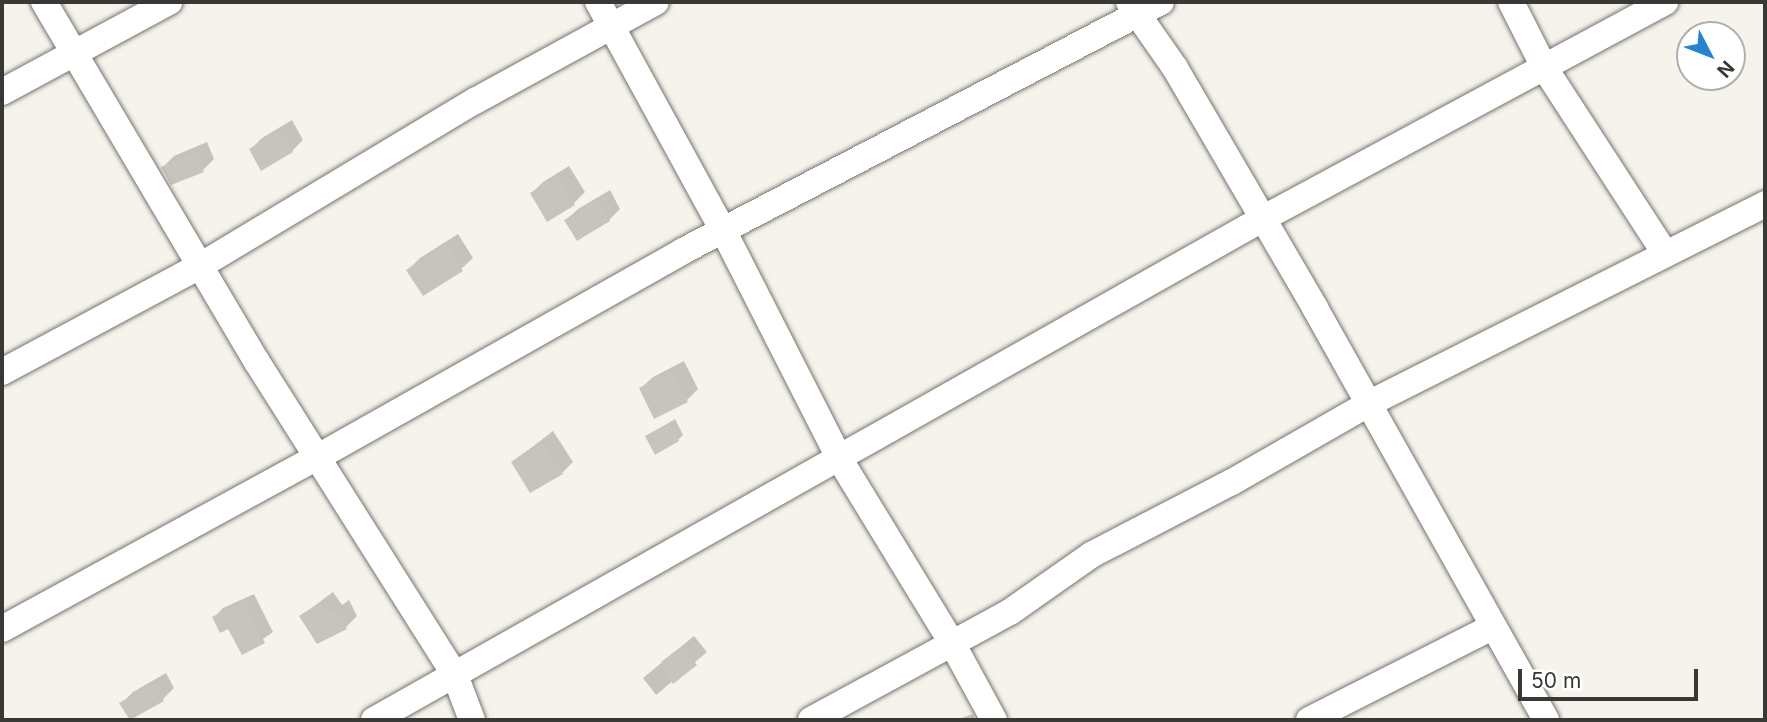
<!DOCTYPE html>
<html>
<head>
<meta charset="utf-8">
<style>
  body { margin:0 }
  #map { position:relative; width:1767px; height:722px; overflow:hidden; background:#f5f3eb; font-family:Inter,sans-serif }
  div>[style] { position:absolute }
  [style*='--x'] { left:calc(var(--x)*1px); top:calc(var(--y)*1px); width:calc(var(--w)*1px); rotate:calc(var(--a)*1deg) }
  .shadow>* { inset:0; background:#0003 }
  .building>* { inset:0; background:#c6c4bd }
  .roads { filter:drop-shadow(0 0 2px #75746d) drop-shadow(0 0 2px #75746d) }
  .street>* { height:26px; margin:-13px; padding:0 13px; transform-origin:13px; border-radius:13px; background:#fff }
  span { translate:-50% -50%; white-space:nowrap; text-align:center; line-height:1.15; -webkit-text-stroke:6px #fff; paint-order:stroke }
  .frame { position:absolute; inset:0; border:4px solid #383835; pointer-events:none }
  .north { position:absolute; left:1676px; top:21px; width:70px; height:70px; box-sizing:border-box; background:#fff; border:2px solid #afafae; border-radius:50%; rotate:132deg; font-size:19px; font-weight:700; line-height:28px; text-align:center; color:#383835 }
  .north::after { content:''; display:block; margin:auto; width:24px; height:32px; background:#2583d0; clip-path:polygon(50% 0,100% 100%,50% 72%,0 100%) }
  .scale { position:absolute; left:1518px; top:669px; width:180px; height:32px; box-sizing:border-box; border:4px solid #383835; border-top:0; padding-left:9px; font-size:21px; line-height:24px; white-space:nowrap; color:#383835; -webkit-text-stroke:5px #fff; paint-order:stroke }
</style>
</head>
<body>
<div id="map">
  <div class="shadow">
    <div style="clip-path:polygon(292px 120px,303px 140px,292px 151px,251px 149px,262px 138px)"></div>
    <div style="clip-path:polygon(207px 142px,214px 159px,203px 170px,163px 167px,174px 156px)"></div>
    <div style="clip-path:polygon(569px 166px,585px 192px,574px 203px,532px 193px,543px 182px)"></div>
    <div style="clip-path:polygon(610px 190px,620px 209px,609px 220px,566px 220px,578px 209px)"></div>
    <div style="clip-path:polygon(458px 234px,473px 258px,461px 269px,408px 270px,420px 258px)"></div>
    <div style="clip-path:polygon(684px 361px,698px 389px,687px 400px,641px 388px,653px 377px)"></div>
    <div style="clip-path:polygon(675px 419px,683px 435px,678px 440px,647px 436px)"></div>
    <div style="clip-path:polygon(553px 431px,573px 462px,562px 473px,513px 462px)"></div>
    <div style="clip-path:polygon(333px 592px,342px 605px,349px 600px,357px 616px,346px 627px,301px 616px)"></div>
    <div style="clip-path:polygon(254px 594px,273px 632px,243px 653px,229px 627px,214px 617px,223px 608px)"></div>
    <div style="clip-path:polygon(694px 636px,707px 652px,656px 695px,643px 678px)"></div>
    <div style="clip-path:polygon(166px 673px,174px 688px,163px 699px,122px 703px,133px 692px)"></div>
    <div style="clip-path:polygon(973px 714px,975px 720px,955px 720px)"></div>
  </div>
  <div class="building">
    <div style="clip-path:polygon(280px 130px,293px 152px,261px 171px,249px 149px)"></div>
    <div style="clip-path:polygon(196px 152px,204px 172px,171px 185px,161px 167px)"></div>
    <div style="clip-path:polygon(558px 176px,575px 205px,547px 222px,530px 193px)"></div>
    <div style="clip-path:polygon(598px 200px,610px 221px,577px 241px,564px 220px)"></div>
    <div style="clip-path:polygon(446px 244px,463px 271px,423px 296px,406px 270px)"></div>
    <div style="clip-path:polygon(672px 371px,688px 402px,654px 419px,639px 388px)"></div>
    <div style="clip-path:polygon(669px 423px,679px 441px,655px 455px,645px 436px)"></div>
    <div style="clip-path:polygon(541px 441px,563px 474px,530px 493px,511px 462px)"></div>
    <div style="clip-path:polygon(244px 602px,265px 643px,242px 655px,228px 629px,220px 633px,212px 617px)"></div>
    <div style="clip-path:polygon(321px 602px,330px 615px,337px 610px,347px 629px,317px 644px,299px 616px)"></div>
    <div style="clip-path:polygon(682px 646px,697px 665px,673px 684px,661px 662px)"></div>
    <div style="clip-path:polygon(154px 683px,164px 701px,130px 720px,119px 703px)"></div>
  </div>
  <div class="roads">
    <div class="street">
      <div style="--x:44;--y:2;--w:418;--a:59.4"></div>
      <div style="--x:257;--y:362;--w:370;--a:57.7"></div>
      <div style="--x:455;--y:675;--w:48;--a:69.3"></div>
      <div style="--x:598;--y:2;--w:260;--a:61.3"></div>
      <div style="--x:723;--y:230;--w:256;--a:63"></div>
      <div style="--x:839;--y:458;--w:217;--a:58.6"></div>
      <div style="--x:952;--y:643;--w:88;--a:61.4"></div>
      <div style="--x:1129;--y:2;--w:80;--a:55.1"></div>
      <div style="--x:1175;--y:68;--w:278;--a:59.7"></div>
      <div style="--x:1315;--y:308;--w:472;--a:60.7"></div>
      <div style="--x:1511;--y:2;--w:73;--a:63.1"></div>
      <div style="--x:1544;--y:67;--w:222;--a:57"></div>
      <div style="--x:2;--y:92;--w:190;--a:-28.3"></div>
      <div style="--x:2;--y:372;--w:225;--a:-28.2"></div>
      <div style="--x:200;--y:266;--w:321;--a:-31"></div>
      <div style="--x:475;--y:101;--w:206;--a:-28.7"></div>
      <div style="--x:2;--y:629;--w:360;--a:-28.6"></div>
      <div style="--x:318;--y:457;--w:419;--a:-29.4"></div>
      <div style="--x:683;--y:251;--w:539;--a:-27.52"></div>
      <div style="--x:374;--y:720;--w:1020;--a:-29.43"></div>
      <div style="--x:1262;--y:219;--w:458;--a:-28.3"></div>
      <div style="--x:811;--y:720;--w:226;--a:-28.5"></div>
      <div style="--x:1010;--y:612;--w:99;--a:-35.1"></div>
      <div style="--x:1091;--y:555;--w:159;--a:-27.4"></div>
      <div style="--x:1232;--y:482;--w:157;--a:-29.8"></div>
      <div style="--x:1368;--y:404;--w:445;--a:-26.7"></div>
      <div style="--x:1309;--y:720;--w:205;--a:-26.9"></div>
    </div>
  </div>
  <div class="frame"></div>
  <div class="north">N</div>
  <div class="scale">50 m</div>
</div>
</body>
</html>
